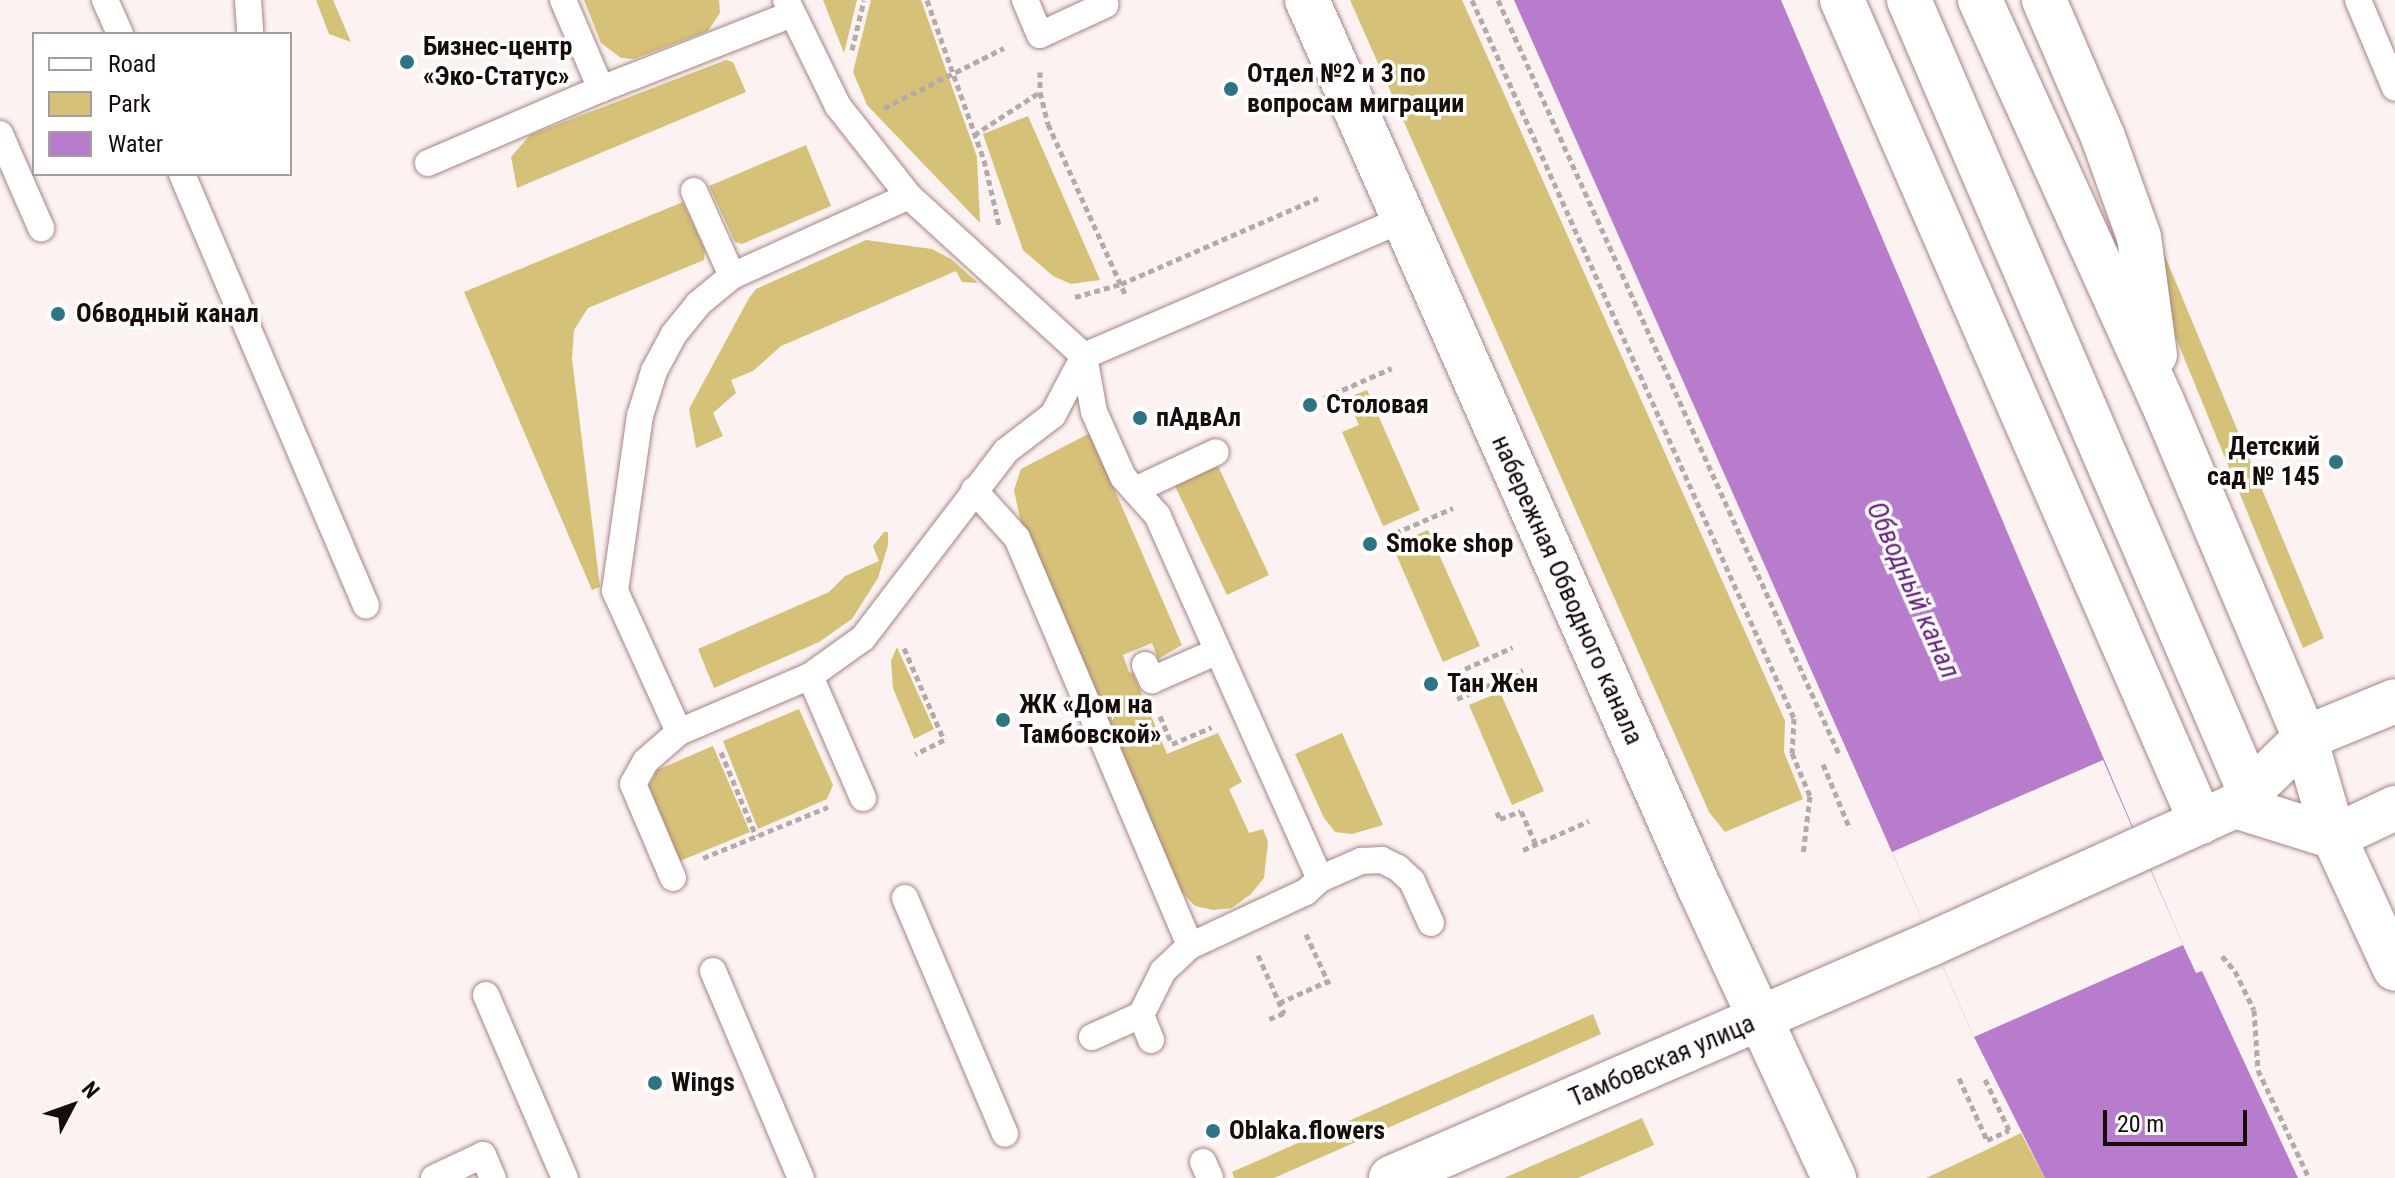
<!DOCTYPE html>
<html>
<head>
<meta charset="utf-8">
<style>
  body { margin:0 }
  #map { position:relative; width:2395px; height:1178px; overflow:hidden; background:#fbf2f1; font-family:"Roboto Condensed",sans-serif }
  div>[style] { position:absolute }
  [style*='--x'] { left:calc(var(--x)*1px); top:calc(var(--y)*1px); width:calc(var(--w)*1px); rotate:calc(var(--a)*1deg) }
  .green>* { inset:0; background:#d5c178 }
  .water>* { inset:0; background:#b77ccc }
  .pier>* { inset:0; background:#fbf2f1 }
  .path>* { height:5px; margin-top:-2.5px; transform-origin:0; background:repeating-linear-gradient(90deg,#b4aaa9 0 6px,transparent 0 10px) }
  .roads { filter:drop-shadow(0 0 2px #a88480) drop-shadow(0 0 2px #a88480) }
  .lane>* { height:26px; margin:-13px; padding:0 13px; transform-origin:13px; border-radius:13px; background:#fff }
  .street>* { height:44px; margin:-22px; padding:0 22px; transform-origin:22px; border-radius:22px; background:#fff }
  .secondary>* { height:44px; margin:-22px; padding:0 22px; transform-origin:22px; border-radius:22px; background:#fff }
  .dots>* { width:22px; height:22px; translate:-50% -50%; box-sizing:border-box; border:4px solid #fff; border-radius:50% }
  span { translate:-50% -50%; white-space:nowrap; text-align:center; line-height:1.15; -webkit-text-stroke:7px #fff; paint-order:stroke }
  .poi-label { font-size:26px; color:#180c0a; font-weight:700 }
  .left { translate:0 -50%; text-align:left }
  .right { translate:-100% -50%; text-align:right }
  .street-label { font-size:26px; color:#180c0a }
  .water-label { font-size:28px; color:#6c2383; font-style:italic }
  .legend { position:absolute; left:32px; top:32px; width:260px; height:144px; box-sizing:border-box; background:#fff; border:2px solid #a39e9d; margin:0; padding:10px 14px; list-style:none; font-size:24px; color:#180c0a }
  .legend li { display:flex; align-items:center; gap:16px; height:40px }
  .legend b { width:40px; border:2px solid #a39e9d }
  .north { position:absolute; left:32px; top:1066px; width:80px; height:80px; -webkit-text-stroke:6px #fff; paint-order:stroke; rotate:49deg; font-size:22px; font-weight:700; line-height:32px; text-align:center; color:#180c0a }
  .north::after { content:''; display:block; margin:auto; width:28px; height:36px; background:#180c0a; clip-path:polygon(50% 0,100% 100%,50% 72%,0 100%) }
  .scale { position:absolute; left:2103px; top:1110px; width:144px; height:36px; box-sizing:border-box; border:4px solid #180c0a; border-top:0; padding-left:10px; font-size:24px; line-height:28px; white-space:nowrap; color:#180c0a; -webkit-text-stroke:6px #fff; paint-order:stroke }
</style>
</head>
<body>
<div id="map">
  <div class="green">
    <div style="clip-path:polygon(316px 0,333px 0,351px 42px,329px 34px)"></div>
    <div style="clip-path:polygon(584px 0,719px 0,720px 13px,708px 31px,634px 59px,621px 58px,601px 43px)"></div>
    <div style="clip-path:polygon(823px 0,857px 0,844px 53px)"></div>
    <div style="clip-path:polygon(871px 0,921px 0,977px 157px,980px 223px,867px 105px,853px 72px)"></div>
    <div style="clip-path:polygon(1350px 0,1462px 0,1785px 721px,1784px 752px,1803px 799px,1725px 832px,1709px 812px)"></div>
    <div style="clip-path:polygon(726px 60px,733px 62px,746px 92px,517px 188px,511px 157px,530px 135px)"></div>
    <div style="clip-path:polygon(1028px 116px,1100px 280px,1071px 284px,1053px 276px,1023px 250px,983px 134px)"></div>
    <div style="clip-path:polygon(806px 145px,831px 206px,742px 244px,735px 242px,709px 186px)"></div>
    <div style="clip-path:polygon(683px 202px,705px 250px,704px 260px,588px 308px,574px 330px,572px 359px,600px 587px,592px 590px,464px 292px)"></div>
    <div style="clip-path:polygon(2152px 225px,2324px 638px,2303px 648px,2164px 309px)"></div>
    <div style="clip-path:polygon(866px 240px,932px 249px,951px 259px,978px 283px,962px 282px,956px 271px,781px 346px,753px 371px,731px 380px,736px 393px,713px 413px,723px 436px,696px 448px,689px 409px,749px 298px,756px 289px)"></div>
    <div style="clip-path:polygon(1367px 390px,1420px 510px,1383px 526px,1342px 432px,1359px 425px,1347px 398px)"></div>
    <div style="clip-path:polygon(1090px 433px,1182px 645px,1158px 659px,1152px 643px,1123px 655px,1129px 672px,1133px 673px,1167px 754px,1218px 733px,1242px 782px,1229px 789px,1249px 833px,1263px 829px,1268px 842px,1264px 878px,1251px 894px,1232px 908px,1213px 910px,1195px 906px,1178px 888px,1020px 519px,1014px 490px,1021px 469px)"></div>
    <div style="clip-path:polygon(1218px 466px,1269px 575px,1227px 595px,1175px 486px)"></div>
    <div style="clip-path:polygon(1428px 530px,1480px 646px,1443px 662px,1392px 545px)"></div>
    <div style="clip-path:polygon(884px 532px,888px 532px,888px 545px,878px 578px,852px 619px,819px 642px,714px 688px,698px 649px,829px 592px,845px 576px,879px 561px,873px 546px)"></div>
    <div style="clip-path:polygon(897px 647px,934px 729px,914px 739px,893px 688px,891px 661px)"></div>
    <div style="clip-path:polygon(1500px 692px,1544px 791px,1512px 805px,1469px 705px)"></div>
    <div style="clip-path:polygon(799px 709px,833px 785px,827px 799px,758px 829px,723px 741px)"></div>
    <div style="clip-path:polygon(1342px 733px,1383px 825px,1352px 834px,1335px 832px,1324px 818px,1295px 754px)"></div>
    <div style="clip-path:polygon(713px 746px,750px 832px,680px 861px,649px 786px,657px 770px)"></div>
    <div style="clip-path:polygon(1593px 1014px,1601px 1034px,1274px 1178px,1234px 1178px,1232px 1172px)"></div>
    <div style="clip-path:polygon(1642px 1118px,1654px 1145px,1578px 1178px,1504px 1178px)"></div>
    <div style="clip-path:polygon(2021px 1133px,2045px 1178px,1926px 1178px,1982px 1152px)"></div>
  </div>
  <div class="water">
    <div style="clip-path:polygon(1514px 0,1781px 0,2183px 945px,2196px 973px,2202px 971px,2298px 1178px,2045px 1178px,1974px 1037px)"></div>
  </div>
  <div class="pier">
    <div style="clip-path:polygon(2103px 760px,2183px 945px,1974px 1037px,1892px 852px)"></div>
  </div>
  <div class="path">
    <div style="--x:927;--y:0;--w:170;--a:70.4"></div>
    <div style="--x:984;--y:160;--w:67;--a:77"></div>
    <div style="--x:1472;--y:0;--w:787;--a:65.85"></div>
    <div style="--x:1794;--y:718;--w:35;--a:93"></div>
    <div style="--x:1792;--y:753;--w:47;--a:67.3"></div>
    <div style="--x:1810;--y:796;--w:59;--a:96.8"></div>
    <div style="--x:1498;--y:0;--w:830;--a:65.66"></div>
    <div style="--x:852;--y:50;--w:51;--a:-76.5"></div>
    <div style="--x:1040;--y:72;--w:20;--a:90"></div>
    <div style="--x:1040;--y:92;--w:33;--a:76"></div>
    <div style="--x:1048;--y:124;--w:189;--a:65.6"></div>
    <div style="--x:884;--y:108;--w:134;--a:-26.6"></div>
    <div style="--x:974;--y:135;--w:79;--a:-33.1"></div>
    <div style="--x:1075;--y:297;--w:48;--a:-15.8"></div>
    <div style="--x:1121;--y:284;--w:215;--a:-23.6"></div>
    <div style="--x:1324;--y:398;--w:74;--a:-23.8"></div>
    <div style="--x:1386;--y:537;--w:73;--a:-23.4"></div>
    <div style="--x:904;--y:648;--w:100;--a:66.5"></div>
    <div style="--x:944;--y:740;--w:32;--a:154"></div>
    <div style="--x:1447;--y:677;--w:72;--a:-24.4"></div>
    <div style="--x:1457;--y:699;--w:72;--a:-23.7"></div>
    <div style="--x:1160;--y:716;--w:30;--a:67"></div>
    <div style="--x:1172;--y:744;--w:43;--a:-23"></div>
    <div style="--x:721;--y:752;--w:91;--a:67.4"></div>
    <div style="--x:1823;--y:764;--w:70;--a:67.4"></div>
    <div style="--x:1497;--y:812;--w:8;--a:67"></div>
    <div style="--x:1500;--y:819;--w:22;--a:-21"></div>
    <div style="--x:1521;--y:811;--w:36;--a:66"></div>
    <div style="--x:1523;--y:850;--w:72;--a:-23.7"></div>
    <div style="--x:703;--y:858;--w:135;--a:-22.2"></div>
    <div style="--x:1306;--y:934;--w:55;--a:65.3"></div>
    <div style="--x:1258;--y:955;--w:64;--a:65.9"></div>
    <div style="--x:1284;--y:1013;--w:16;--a:158"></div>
    <div style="--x:2222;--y:956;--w:20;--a:49"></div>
    <div style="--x:2235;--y:971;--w:43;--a:64"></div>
    <div style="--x:2254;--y:1010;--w:60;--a:86.2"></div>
    <div style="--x:2258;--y:1070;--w:119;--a:64.7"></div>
    <div style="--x:1279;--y:1003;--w:54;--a:-24.2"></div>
    <div style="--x:1959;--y:1078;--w:68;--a:65.7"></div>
    <div style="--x:1987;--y:1140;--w:24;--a:-24"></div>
    <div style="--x:2009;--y:1130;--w:59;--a:-115.3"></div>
  </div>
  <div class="roads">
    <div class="lane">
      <div style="--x:105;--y:0;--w:37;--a:66"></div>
      <div style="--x:248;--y:0;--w:31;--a:86"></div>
      <div style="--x:563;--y:0;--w:97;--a:66.9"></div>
      <div style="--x:601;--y:89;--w:205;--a:-21.4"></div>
      <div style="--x:1025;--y:0;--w:38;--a:67"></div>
      <div style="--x:1040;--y:35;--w:72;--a:-24.8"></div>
      <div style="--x:2358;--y:0;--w:95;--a:67.2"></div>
      <div style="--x:0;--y:134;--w:103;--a:66.4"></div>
      <div style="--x:428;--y:163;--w:188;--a:-23.2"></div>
      <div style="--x:182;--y:174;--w:469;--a:66.9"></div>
      <div style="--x:694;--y:191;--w:93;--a:65.9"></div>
      <div style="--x:974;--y:490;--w:64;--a:48.1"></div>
      <div style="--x:1017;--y:538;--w:443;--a:67"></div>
      <div style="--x:1190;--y:946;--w:128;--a:-25"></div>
      <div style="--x:1306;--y:892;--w:19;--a:-43"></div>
      <div style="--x:1320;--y:879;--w:45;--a:-23.7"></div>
      <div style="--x:1361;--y:861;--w:21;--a:-3"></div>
      <div style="--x:1382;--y:860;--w:18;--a:27"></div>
      <div style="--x:1398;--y:868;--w:19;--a:43"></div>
      <div style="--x:1412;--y:881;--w:46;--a:65.7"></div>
      <div style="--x:1135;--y:490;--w:89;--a:-25.1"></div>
      <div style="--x:1145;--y:665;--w:17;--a:65"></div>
      <div style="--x:1152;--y:680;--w:72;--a:-23.7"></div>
      <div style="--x:810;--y:676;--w:133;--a:66.5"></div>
      <div style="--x:679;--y:732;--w:155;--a:-114.4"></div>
      <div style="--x:615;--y:591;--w:177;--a:-81.9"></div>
      <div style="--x:640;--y:416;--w:47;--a:-72.7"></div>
      <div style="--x:654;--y:371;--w:42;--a:-61.6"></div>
      <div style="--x:674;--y:334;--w:38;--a:-51"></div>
      <div style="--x:698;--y:304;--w:44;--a:-39.5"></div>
      <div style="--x:732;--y:276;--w:194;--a:-24.3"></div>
      <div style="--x:673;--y:878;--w:102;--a:-113.1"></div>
      <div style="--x:633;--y:784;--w:26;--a:-61"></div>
      <div style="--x:646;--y:761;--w:44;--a:-41.3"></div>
      <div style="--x:679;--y:732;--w:142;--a:-23.1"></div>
      <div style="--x:810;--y:676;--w:65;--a:-35.6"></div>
      <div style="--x:863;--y:638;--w:235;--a:-52.6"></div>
      <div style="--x:1006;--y:451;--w:59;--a:-37.5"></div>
      <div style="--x:1053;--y:415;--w:67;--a:-62.3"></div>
      <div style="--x:1084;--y:356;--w:237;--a:-137.6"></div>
      <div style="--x:909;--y:196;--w:115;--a:-128.3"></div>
      <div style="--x:838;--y:106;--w:118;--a:-116.1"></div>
      <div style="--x:1320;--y:879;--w:398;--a:-114.1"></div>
      <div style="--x:1158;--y:516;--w:52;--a:-131.9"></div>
      <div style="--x:1123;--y:477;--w:71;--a:-114"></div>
      <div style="--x:1094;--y:412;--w:57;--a:-100.1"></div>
      <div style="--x:1084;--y:356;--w:348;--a:-23.2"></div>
      <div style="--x:905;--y:898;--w:256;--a:67"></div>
      <div style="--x:713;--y:971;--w:225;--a:67"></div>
      <div style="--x:486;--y:995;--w:199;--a:66.7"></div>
      <div style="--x:1141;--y:1015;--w:27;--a:68"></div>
      <div style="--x:1092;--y:1037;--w:54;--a:-24.2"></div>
      <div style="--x:1141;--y:1015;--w:49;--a:-63.4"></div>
      <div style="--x:1163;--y:971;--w:37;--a:-43"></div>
      <div style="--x:1203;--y:1162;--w:17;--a:66"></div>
      <div style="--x:434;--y:1178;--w:54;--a:-25.1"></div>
      <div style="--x:483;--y:1155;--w:25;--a:67"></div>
    </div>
    <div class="street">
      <div style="--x:2334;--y:837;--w:68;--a:-25.4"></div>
    </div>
    <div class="secondary">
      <div style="--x:1307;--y:0;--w:970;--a:66.16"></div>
      <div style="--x:1699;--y:887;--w:321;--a:65.1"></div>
      <div style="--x:1842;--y:0;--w:897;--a:66.41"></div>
      <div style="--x:1909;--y:0;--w:862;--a:66.71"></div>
      <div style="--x:1980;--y:0;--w:440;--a:65.6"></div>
      <div style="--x:2162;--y:401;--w:366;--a:67"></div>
      <div style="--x:2305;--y:738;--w:103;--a:73.7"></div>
      <div style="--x:2334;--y:837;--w:145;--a:65.2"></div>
      <div style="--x:2044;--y:0;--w:149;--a:66.7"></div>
      <div style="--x:2103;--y:137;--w:106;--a:70.2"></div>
      <div style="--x:2139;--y:237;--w:119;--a:82.3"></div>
      <div style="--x:2235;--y:806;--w:104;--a:17.4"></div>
      <div style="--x:1391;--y:1178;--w:591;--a:-23.44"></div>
      <div style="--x:1933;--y:943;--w:332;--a:-24.4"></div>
      <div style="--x:2235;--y:806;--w:98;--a:-44.2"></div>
      <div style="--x:2305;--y:738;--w:97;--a:-22.3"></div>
    </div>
  </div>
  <div class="dots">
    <div style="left:407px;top:62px;background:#2f7483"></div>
    <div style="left:1231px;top:89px;background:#2f7483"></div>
    <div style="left:58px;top:314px;background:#2f7483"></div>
    <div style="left:1310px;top:405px;background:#2f7483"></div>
    <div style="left:1140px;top:418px;background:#2f7483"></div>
    <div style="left:2336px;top:462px;background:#2f7483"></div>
    <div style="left:1370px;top:544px;background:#2f7483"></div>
    <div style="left:1431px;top:684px;background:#2f7483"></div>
    <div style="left:1003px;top:720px;background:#2f7483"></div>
    <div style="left:655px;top:1083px;background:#2f7483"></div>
    <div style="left:1213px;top:1131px;background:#2f7483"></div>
  </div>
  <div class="poi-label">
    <span class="left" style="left:423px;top:62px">Бизнес-центр<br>«Эко-Статус»</span>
    <span class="left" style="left:1247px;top:89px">Отдел №2 и 3 по<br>вопросам миграции</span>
    <span class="left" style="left:76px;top:314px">Обводный канал</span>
    <span class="left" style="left:1326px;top:405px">Столовая</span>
    <span class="left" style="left:1156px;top:418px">пАдвАл</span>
    <span class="right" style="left:2320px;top:462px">Детский<br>сад № 145</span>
    <span class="left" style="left:1386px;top:544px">Smoke shop</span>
    <span class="left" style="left:1447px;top:684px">Тан Жен</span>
    <span class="left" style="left:1019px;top:720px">ЖК «Дом на<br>Тамбовской»</span>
    <span class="left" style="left:671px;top:1083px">Wings</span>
    <span class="left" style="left:1229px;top:1131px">Oblaka.flowers</span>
  </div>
  <div class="street-label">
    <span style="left:1567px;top:590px;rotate:66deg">набережная Обводного канала</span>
    <span style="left:1662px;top:1061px;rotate:-23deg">Тамбовская улица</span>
  </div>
  <div class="water-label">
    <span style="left:1913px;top:590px;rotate:66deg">Обводный канал</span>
  </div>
  <ul class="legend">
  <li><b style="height:10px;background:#fff"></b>Road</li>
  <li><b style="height:22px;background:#d5c178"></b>Park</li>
  <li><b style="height:22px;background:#b77ccc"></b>Water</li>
  </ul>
  <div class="north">N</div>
  <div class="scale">20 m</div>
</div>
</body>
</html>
